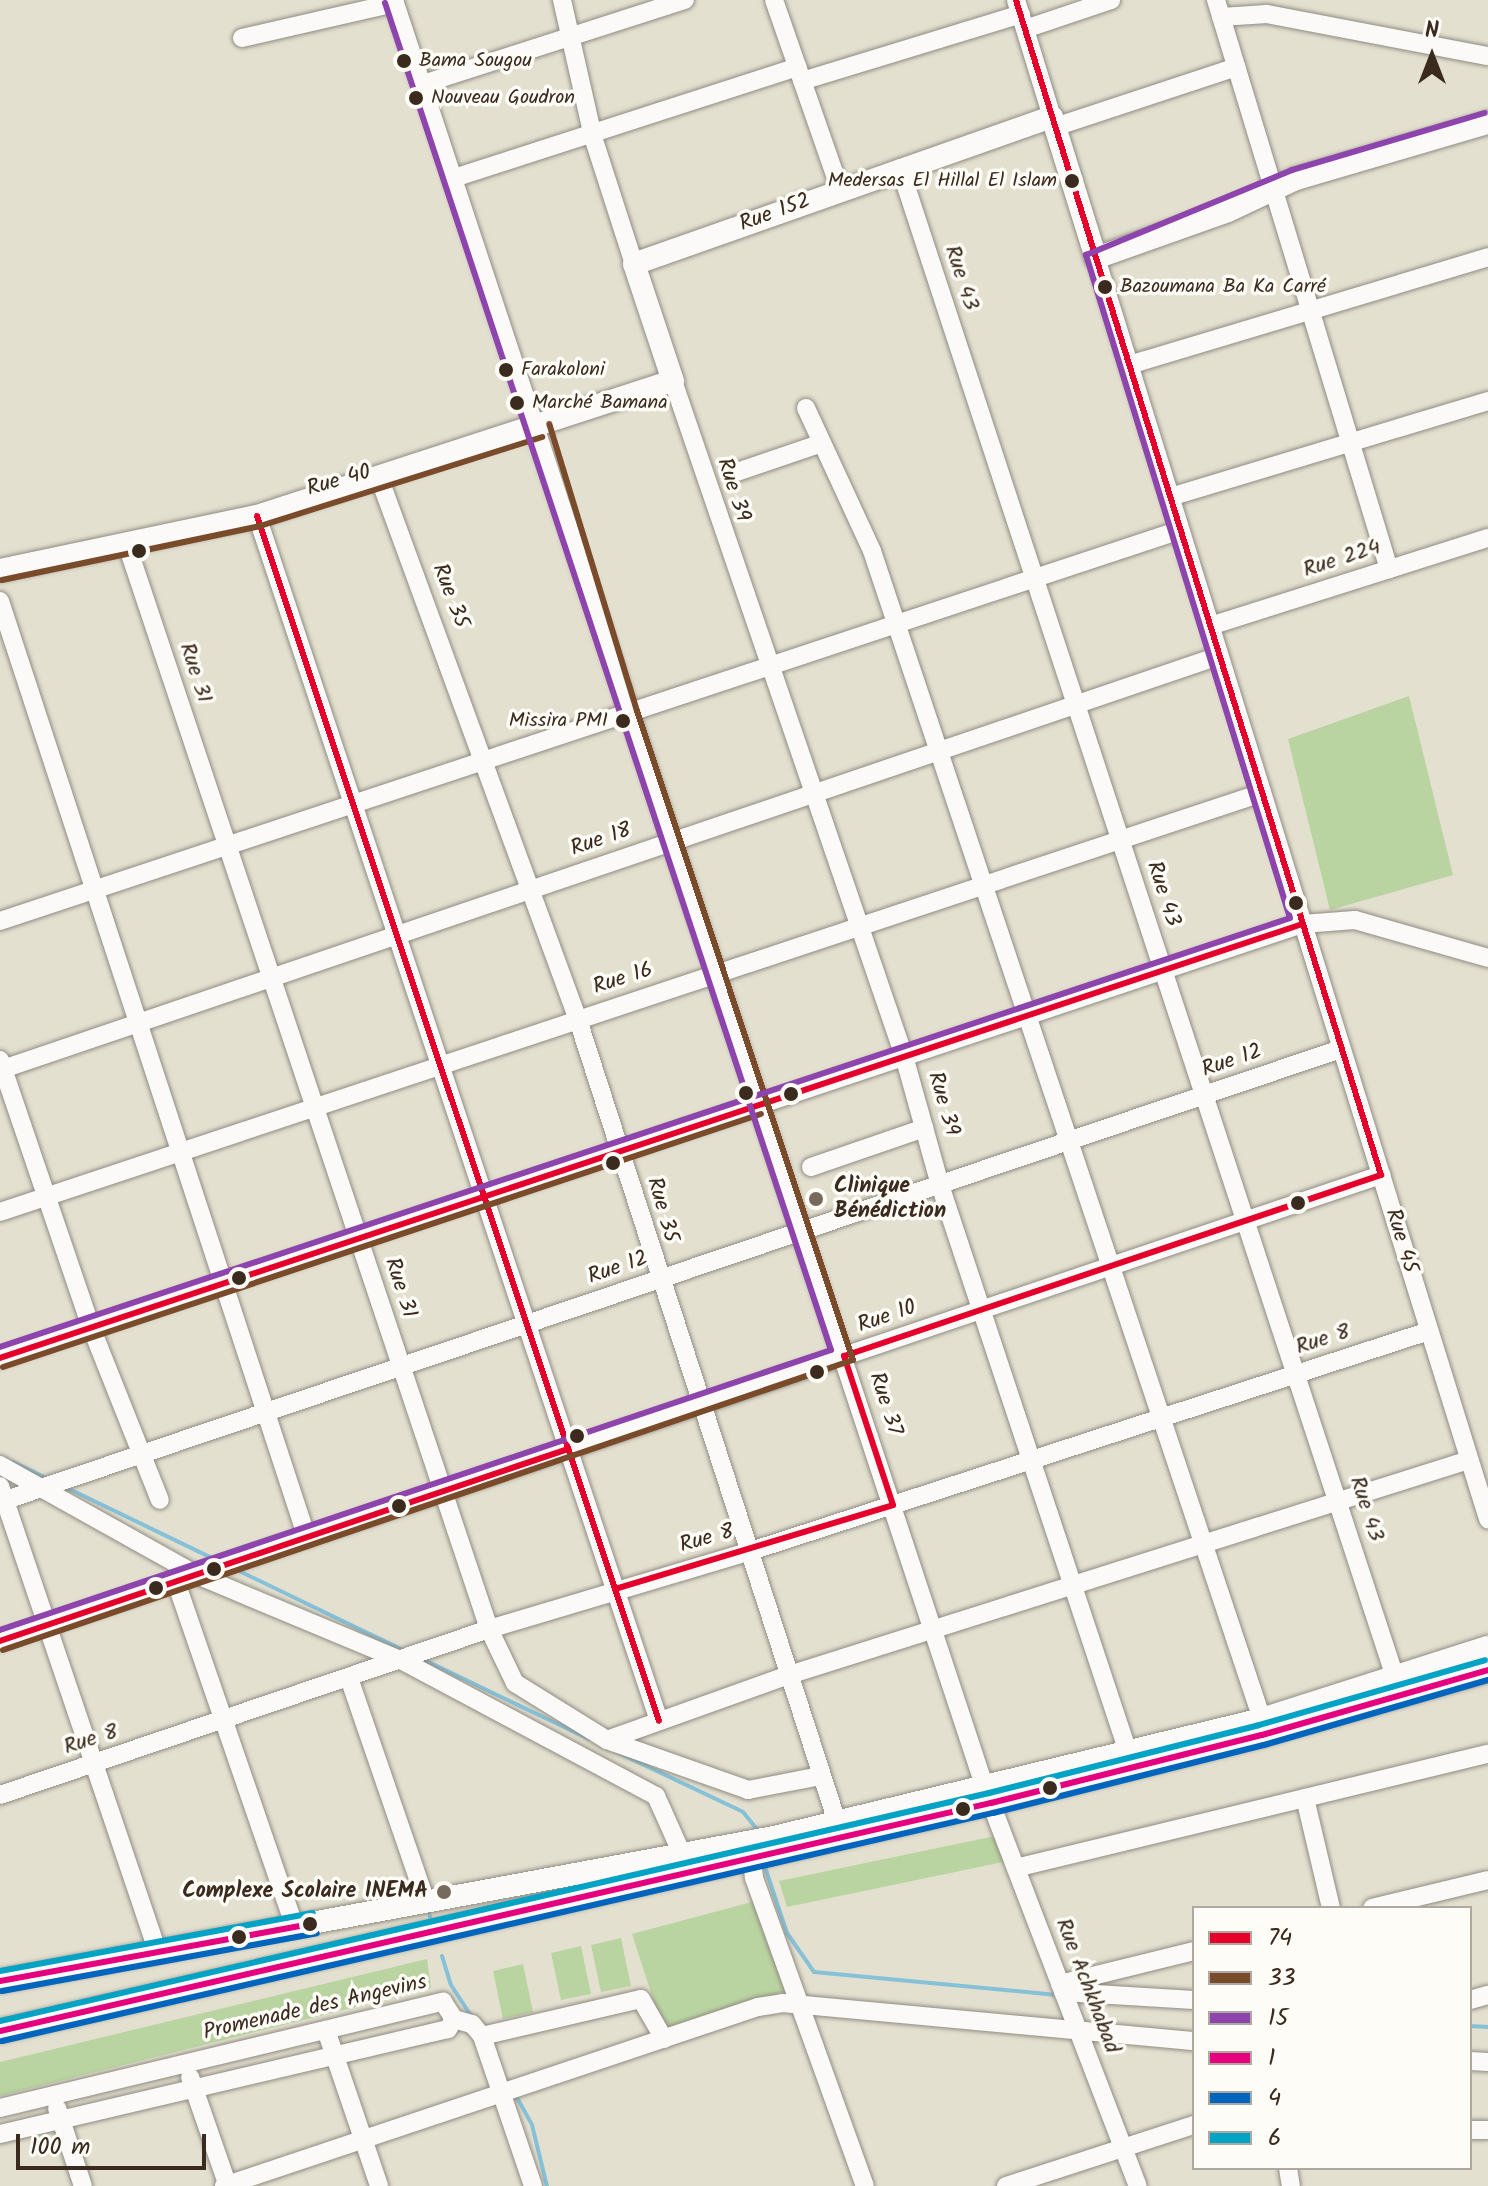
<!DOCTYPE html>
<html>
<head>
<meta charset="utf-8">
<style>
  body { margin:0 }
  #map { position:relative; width:1488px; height:2186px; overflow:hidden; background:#e3e0d0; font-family:Kalam,sans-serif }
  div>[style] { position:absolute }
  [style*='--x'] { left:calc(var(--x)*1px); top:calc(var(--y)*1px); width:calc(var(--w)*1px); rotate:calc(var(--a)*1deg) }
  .green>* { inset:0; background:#bad4a1 }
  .stream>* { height:4px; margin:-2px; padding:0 2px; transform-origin:2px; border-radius:2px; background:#86c1d8 }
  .roads { filter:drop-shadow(0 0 2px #908b81) drop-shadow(0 0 2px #908b81) }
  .minor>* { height:18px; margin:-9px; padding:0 9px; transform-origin:9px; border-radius:9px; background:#fbfaf8 }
  .major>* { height:22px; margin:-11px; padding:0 11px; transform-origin:11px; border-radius:11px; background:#fbfaf8 }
  .bus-1>* { height:6px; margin:-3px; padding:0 3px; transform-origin:3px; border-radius:3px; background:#e4002b }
  .bus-2>* { height:6px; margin:-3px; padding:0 3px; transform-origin:3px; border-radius:3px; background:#7a4b2a }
  .bus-3>* { height:6px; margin:-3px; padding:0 3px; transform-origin:3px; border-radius:3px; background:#8e44ad }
  .bus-4>* { height:6px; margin:-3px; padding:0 3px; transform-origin:3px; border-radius:3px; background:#e5007d }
  .bus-5>* { height:6px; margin:-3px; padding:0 3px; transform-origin:3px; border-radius:3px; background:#0065bd }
  .bus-6>* { height:6px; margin:-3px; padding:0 3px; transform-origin:3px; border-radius:3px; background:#03a3c5 }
  .dots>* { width:22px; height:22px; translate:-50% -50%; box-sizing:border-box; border:4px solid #fdfcf7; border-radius:50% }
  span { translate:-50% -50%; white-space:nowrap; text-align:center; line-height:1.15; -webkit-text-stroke:7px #fdfcf7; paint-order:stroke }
  .bus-label { font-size:20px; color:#3b2a1e }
  .left { translate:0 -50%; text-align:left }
  .right { translate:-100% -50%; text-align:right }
  .street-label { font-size:22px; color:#3b2a1e }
  .poi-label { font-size:22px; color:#3b2a1e; font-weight:700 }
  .legend { position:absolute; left:1192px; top:1906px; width:280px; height:264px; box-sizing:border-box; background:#fdfcf7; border:2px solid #afa8a0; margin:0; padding:10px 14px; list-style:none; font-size:24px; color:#3b2a1e }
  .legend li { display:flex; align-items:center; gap:16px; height:40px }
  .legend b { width:40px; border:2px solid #afa8a0 }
  .north { position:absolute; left:1392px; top:16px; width:80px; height:80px; -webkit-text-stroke:6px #fdfcf7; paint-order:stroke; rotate:0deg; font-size:22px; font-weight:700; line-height:32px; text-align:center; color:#3b2a1e }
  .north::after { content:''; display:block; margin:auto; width:28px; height:36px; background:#3b2a1e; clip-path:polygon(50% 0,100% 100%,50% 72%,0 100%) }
  .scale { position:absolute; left:16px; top:2134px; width:190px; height:36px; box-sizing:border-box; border:4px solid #3b2a1e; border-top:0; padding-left:10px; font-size:24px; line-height:28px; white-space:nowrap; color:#3b2a1e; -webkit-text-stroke:6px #fdfcf7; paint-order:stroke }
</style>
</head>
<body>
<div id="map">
  <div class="green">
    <div style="clip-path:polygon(1409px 696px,1453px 875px,1330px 910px,1288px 739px)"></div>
    <div style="clip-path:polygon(1000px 1835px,1008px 1861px,787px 1907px,779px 1881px)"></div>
    <div style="clip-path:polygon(759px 1900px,792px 1989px,663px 2030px,632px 1934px)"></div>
    <div style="clip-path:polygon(621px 1938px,631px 1986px,601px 1992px,591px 1945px)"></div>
    <div style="clip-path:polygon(581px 1946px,591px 1994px,561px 2000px,551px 1953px)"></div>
    <div style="clip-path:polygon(427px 1959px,431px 1988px,0 2096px,0 2062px)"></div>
    <div style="clip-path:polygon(523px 1964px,533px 2012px,503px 2019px,493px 1971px)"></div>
  </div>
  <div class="stream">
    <div style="--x:13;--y:1462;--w:39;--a:26"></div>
    <div style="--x:63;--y:1486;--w:172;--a:25.8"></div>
    <div style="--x:233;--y:1568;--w:191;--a:25.8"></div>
    <div style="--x:420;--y:1658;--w:187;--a:25.6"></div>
    <div style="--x:619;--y:1753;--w:137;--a:25.4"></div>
    <div style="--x:743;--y:1812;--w:26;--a:51"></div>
    <div style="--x:764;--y:1864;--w:73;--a:71.6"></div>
    <div style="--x:787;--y:1933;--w:47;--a:55.3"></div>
    <div style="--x:814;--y:1972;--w:246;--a:5.4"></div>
    <div style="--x:428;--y:1910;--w:17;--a:73"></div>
    <div style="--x:442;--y:1956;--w:30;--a:73"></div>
    <div style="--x:451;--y:1985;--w:38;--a:57"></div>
    <div style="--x:1470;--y:2026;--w:18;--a:3"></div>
    <div style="--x:515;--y:2094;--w:35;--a:61"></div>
    <div style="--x:532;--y:2125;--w:63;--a:76.2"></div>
  </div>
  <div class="roads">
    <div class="minor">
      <div style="--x:394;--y:0;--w:1883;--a:71.71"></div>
      <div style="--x:985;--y:1788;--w:426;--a:69"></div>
      <div style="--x:562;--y:0;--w:140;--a:77.2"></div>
      <div style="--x:593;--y:137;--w:133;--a:72.1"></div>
      <div style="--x:774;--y:0;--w:200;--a:70.8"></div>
      <div style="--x:1016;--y:0;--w:122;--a:72.9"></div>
      <div style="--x:1216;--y:0;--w:595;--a:73.09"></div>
      <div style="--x:1221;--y:17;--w:46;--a:-3.7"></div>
      <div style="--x:1267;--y:14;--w:225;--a:10.8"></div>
      <div style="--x:1025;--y:29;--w:91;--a:-18.6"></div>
      <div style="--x:242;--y:38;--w:157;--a:-12.9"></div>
      <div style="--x:802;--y:81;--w:229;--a:-17"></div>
      <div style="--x:423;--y:84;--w:275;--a:-17.8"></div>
      <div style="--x:1055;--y:127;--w:191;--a:-18.3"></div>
      <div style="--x:900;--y:168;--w:1591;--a:71.84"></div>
      <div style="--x:454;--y:178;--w:361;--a:-17.9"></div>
      <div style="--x:1096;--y:258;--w:1321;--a:72.73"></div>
      <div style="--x:1129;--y:365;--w:375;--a:-16.7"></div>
      <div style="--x:673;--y:381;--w:713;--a:71.11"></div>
      <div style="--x:904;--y:1056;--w:134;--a:74.4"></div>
      <div style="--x:940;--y:1185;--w:597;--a:71.66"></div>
      <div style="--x:806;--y:408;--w:157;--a:65.2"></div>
      <div style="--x:872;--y:551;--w:1231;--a:71.54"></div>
      <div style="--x:734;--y:473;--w:93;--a:-18.8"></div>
      <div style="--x:380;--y:480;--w:575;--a:69.86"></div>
      <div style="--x:578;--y:1020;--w:843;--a:72.1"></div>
      <div style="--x:1170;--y:497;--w:332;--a:-16.8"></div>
      <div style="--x:257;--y:516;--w:1270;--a:71.55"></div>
      <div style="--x:127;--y:545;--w:1143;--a:71.53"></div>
      <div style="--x:489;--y:1629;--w:60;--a:64.3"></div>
      <div style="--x:515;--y:1683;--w:108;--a:31.8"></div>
      <div style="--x:607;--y:1740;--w:150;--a:19.5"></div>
      <div style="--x:748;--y:1790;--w:73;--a:-11"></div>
      <div style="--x:0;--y:601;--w:986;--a:71.86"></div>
      <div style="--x:1210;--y:626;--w:292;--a:-17.6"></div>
      <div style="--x:0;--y:921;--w:1243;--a:-18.33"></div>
      <div style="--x:0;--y:1060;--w:282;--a:71.2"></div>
      <div style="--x:91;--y:1327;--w:186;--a:68.3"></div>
      <div style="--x:0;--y:1070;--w:1287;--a:-18.76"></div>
      <div style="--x:811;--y:1167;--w:120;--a:-19"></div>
      <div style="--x:0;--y:1212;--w:1330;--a:-18.37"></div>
      <div style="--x:0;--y:1358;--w:1372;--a:-18.43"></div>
      <div style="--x:1302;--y:924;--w:53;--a:-4.3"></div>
      <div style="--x:1355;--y:920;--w:138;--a:15.9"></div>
      <div style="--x:0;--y:1465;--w:226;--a:29.2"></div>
      <div style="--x:197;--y:1575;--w:223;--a:22.7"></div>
      <div style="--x:403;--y:1661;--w:287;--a:28.1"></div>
      <div style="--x:656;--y:1796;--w:64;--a:65.9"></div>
      <div style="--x:0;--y:1486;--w:492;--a:71.3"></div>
      <div style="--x:0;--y:1502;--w:1415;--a:-18.67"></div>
      <div style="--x:176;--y:1582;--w:365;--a:71"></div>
      <div style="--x:0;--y:1641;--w:1458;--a:-18.65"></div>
      <div style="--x:349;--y:1678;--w:237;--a:71"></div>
      <div style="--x:607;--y:1740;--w:193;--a:-19.7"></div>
      <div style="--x:789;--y:1675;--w:713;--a:-17.55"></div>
      <div style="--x:0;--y:1795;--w:516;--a:-18.75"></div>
      <div style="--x:489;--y:1629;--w:270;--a:-16.6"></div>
      <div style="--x:748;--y:1552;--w:716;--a:-17.98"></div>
      <div style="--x:1305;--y:1798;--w:113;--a:76.7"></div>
      <div style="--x:752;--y:1859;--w:19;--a:84"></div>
      <div style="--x:754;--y:1878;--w:327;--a:70.2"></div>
      <div style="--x:1016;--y:1868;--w:486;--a:-13.6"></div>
      <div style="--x:1372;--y:1908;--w:119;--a:-13.6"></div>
      <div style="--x:1060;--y:1984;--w:138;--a:-13.8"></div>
      <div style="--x:1063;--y:1992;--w:131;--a:3.5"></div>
      <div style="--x:1470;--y:2000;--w:19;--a:-16"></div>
      <div style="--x:454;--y:2019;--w:19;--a:16"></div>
      <div style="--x:472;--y:2024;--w:16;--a:50"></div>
      <div style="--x:482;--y:2036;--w:158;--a:71.2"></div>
      <div style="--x:326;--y:2030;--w:165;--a:71.2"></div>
      <div style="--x:482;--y:2036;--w:163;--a:-13.1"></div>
      <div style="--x:641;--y:1999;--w:46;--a:60.1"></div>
      <div style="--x:1470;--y:2061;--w:18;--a:3"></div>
      <div style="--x:190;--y:2077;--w:115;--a:70.8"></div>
      <div style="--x:0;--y:2108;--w:456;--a:-13.5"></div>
      <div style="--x:443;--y:2002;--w:20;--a:57"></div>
      <div style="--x:454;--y:2019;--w:12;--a:121"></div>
      <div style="--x:448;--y:2029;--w:460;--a:166.8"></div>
      <div style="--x:57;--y:2108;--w:82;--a:71.6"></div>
      <div style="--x:1470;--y:2130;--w:18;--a:0"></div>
      <div style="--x:1288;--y:2168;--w:18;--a:81"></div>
      <div style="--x:224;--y:2186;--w:563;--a:-18.53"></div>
      <div style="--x:758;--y:2007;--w:25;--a:-9"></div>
      <div style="--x:783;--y:2003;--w:413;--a:5.3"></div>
      <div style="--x:1006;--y:2186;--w:198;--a:-18"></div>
    </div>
    <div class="major">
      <div style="--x:0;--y:570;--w:263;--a:-11.9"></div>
      <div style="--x:257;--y:516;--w:437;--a:-18"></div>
      <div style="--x:673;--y:381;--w:123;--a:-108.4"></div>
      <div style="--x:634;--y:264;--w:443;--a:-19.4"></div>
      <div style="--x:1052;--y:117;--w:148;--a:72.7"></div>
      <div style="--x:1096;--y:258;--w:140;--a:-19.6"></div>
      <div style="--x:1228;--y:211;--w:75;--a:-25.2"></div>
      <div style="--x:1296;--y:179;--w:200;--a:-16.3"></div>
      <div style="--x:0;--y:1981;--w:787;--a:-10.54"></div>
      <div style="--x:774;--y:1837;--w:502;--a:-13.59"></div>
      <div style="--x:1262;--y:1719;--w:237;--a:-17.7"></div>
      <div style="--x:0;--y:2031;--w:1017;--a:-12.96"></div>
      <div style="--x:991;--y:1803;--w:279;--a:-14.1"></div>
      <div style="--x:1262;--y:1735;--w:235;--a:-16"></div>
    </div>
  </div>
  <div class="bus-1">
    <div style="--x:257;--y:516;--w:1270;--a:71.55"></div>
    <div style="--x:0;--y:1358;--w:1372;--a:-18.43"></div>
    <div style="--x:615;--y:1589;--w:290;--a:-16.8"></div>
    <div style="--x:893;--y:1505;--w:157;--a:-108.2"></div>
    <div style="--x:844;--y:1356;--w:567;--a:-18.63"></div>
    <div style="--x:1381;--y:1175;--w:1230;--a:-107.26"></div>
    <div style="--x:0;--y:1641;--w:600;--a:-18.68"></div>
  </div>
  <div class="bus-2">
    <div style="--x:2;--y:580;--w:264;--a:-11.8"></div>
    <div style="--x:260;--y:526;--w:296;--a:-17.5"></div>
    <div style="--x:3;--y:1367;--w:799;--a:-18.46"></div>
    <div style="--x:3;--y:1650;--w:898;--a:-18.84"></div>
    <div style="--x:853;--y:1360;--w:684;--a:-108.41"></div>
    <div style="--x:637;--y:711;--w:300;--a:-107"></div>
  </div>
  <div class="bus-3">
    <div style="--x:0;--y:1347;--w:1359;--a:-18.39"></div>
    <div style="--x:1290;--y:918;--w:694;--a:-107.1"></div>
    <div style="--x:1086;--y:255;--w:223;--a:-22.4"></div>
    <div style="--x:1292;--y:170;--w:201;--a:-16.5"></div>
    <div style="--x:0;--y:1630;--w:877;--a:-18.62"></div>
    <div style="--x:831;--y:1350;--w:1419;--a:-108.32"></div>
  </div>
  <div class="bus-4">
    <div style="--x:0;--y:1981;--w:320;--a:-10.4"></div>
    <div style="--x:0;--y:2031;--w:1017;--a:-12.96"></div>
    <div style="--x:991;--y:1803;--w:279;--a:-14.1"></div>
    <div style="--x:1262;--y:1735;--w:235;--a:-16"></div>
  </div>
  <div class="bus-5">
    <div style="--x:2;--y:1991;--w:320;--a:-10.4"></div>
    <div style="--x:2;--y:2041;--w:1017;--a:-12.96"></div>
    <div style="--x:993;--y:1813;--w:279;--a:-14.1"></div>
    <div style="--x:1264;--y:1745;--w:233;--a:-16.2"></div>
  </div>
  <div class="bus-6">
    <div style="--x:0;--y:1971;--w:318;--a:-10.5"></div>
    <div style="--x:0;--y:2021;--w:1015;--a:-12.98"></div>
    <div style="--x:989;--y:1793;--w:278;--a:-14.1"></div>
    <div style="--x:1259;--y:1725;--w:235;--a:-16"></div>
  </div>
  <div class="dots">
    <div style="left:404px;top:61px;background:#3b2a1e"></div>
    <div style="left:416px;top:98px;background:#3b2a1e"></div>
    <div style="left:1072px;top:181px;background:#3b2a1e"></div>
    <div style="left:1105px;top:287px;background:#3b2a1e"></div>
    <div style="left:506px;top:370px;background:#3b2a1e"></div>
    <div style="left:517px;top:403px;background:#3b2a1e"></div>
    <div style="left:139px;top:551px;background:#3b2a1e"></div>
    <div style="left:623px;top:721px;background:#3b2a1e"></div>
    <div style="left:1296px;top:903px;background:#3b2a1e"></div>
    <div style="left:746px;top:1093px;background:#3b2a1e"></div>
    <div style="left:791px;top:1094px;background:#3b2a1e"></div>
    <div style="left:613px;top:1163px;background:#3b2a1e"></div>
    <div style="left:816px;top:1199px;background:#766a5c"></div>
    <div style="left:1298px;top:1203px;background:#3b2a1e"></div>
    <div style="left:239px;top:1278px;background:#3b2a1e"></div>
    <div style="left:817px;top:1372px;background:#3b2a1e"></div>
    <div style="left:577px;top:1436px;background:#3b2a1e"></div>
    <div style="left:399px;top:1506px;background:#3b2a1e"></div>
    <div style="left:214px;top:1569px;background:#3b2a1e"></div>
    <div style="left:156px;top:1588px;background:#3b2a1e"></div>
    <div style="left:1050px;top:1788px;background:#3b2a1e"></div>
    <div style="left:963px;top:1809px;background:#3b2a1e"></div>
    <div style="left:444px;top:1892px;background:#766a5c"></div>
    <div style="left:310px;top:1924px;background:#3b2a1e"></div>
    <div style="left:239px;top:1937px;background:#3b2a1e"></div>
  </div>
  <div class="bus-label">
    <span class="left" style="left:419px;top:61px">Bama Sougou</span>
    <span class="left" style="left:431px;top:98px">Nouveau Goudron</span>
    <span class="right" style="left:1057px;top:181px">Medersas El Hillal El Islam</span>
    <span class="left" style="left:1120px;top:287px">Bazoumana Ba Ka Carré</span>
    <span class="left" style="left:521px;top:370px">Farakoloni</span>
    <span class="left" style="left:532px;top:403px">Marché Bamana</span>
    <span class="right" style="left:608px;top:721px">Missira PMI</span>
  </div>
  <div class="street-label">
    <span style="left:775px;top:213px;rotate:-20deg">Rue 152</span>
    <span style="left:961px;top:278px;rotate:72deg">Rue 43</span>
    <span style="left:339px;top:481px;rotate:-16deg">Rue 40</span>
    <span style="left:733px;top:490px;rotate:72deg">Rue 39</span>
    <span style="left:1342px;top:559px;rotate:-18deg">Rue 224</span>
    <span style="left:450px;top:596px;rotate:69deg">Rue 35</span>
    <span style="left:195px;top:673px;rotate:72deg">Rue 31</span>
    <span style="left:601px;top:840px;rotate:-19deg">Rue 18</span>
    <span style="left:1163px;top:894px;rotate:72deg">Rue 43</span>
    <span style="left:623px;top:979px;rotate:-18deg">Rue 16</span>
    <span style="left:1232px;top:1061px;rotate:-19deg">Rue 12</span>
    <span style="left:943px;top:1104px;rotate:74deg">Rue 39</span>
    <span style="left:662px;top:1210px;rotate:74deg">Rue 35</span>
    <span style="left:1401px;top:1241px;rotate:73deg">Rue 45</span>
    <span style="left:618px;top:1268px;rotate:-19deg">Rue 12</span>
    <span style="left:400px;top:1288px;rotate:72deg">Rue 31</span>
    <span style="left:887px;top:1317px;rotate:-19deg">Rue 10</span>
    <span style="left:1323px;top:1340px;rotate:-18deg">Rue 8</span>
    <span style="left:885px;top:1404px;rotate:72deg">Rue 37</span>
    <span style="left:1366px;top:1509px;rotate:72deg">Rue 43</span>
    <span style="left:707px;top:1539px;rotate:-16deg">Rue 8</span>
    <span style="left:91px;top:1740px;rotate:-18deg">Rue 8</span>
    <span style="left:1087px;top:1986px;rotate:69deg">Rue Achkhabad</span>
    <span style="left:315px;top:2008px;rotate:-13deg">Promenade des Angevins</span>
  </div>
  <div class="poi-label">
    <span class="left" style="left:834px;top:1199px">Clinique<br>Bénédiction</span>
    <span class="right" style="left:428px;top:1892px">Complexe Scolaire INEMA</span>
  </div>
  <ul class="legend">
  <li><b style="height:10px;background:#e4002b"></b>74</li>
  <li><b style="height:10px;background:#7a4b2a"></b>33</li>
  <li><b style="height:10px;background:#8e44ad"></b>15</li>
  <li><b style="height:10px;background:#e5007d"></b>1</li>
  <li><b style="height:10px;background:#0065bd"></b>4</li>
  <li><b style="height:10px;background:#03a3c5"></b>6</li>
  </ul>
  <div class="north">N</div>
  <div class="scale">100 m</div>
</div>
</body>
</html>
